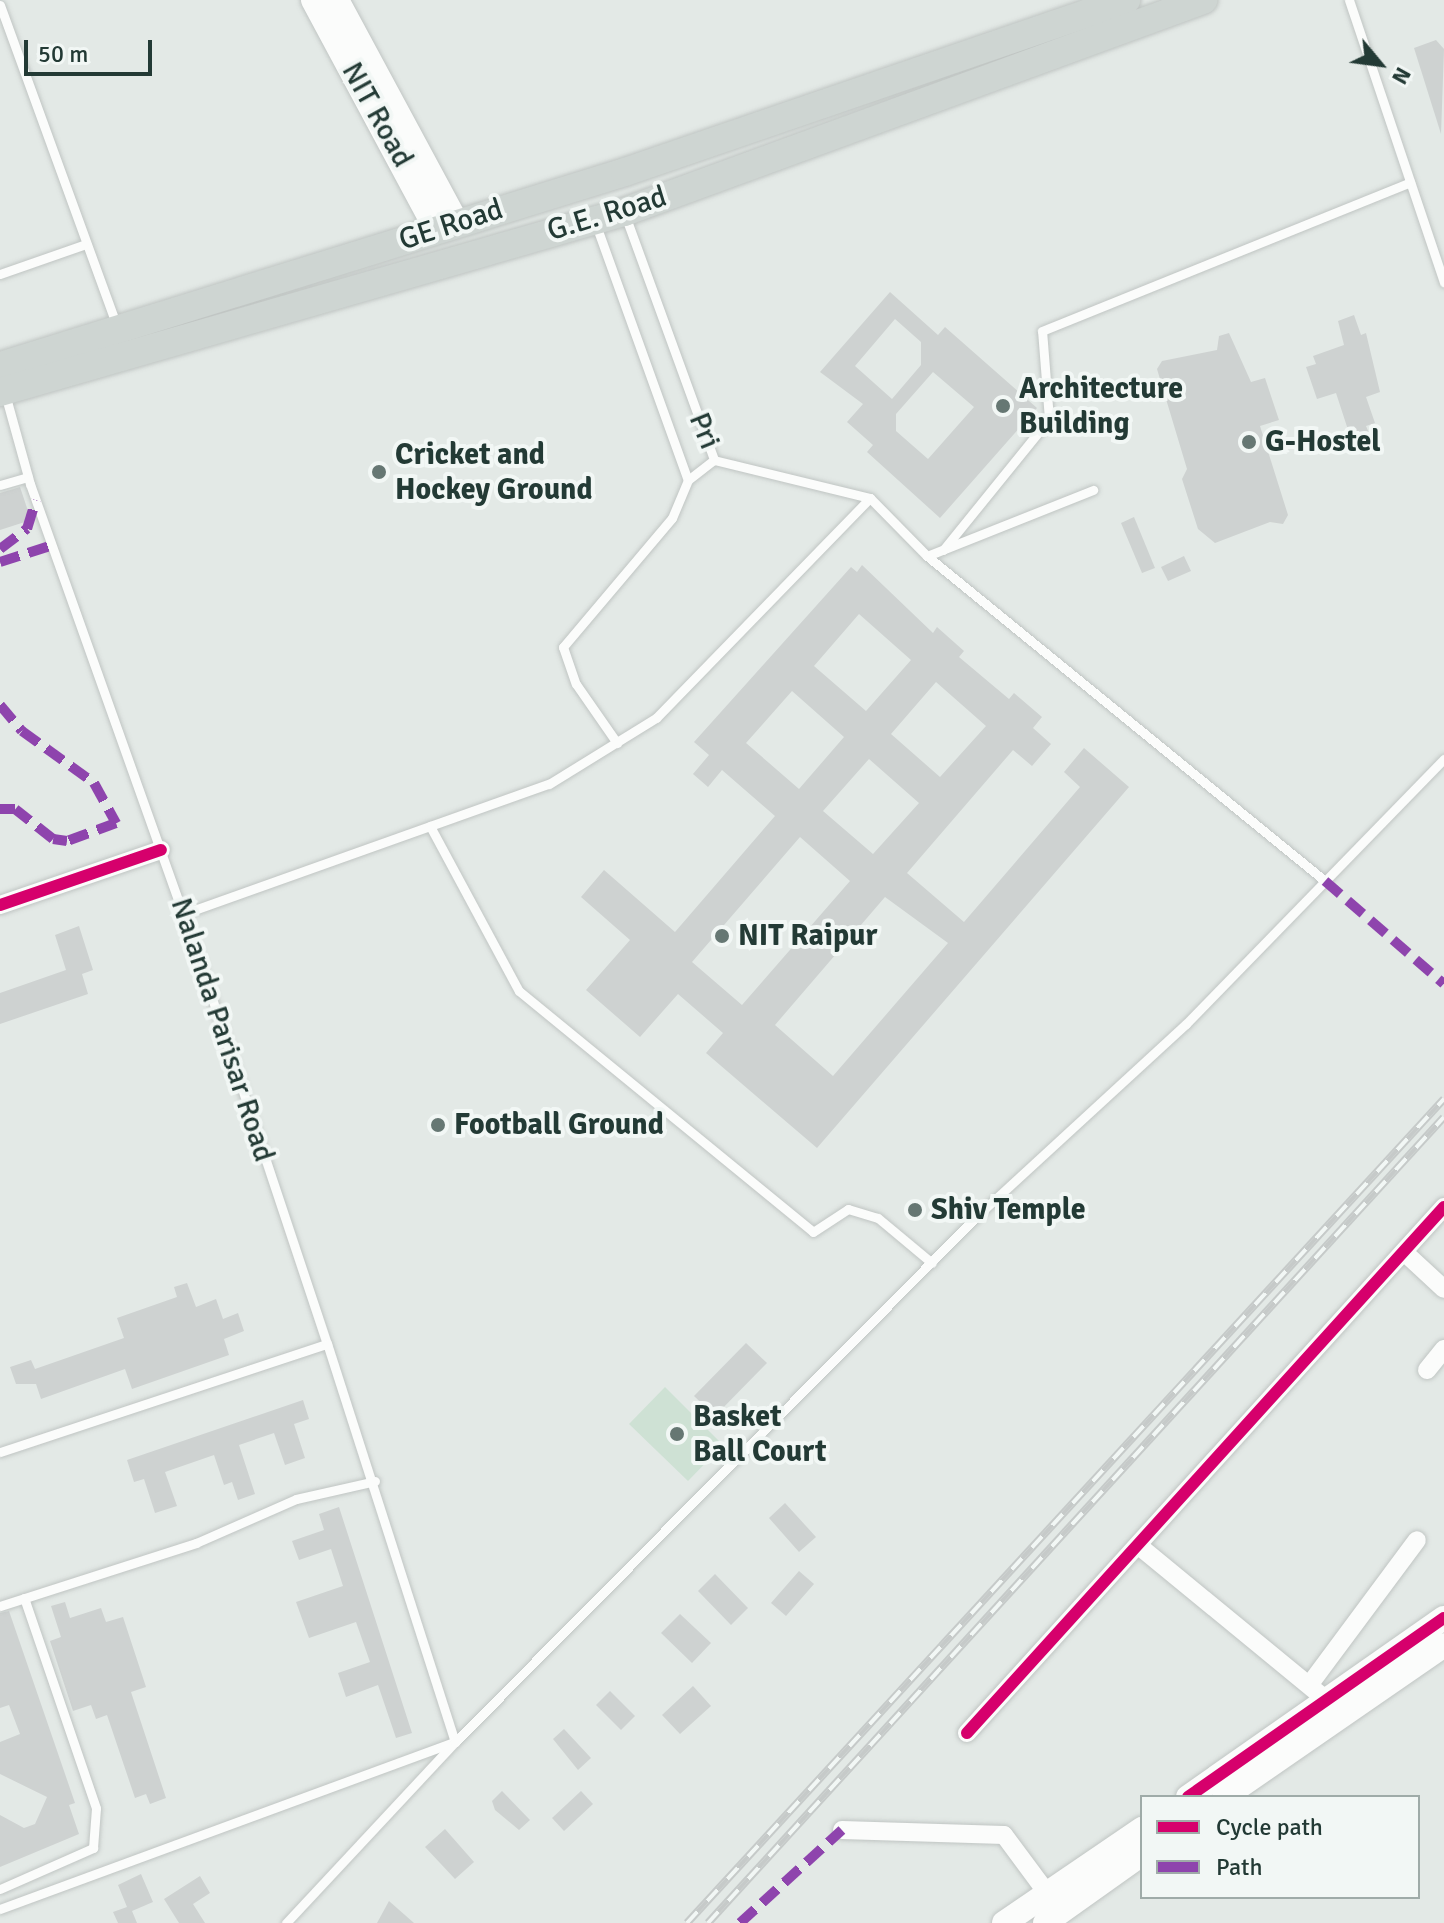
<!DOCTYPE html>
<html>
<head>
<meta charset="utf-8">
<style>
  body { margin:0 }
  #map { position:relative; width:1444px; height:1923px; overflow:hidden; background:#e3e9e6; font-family:Signika,sans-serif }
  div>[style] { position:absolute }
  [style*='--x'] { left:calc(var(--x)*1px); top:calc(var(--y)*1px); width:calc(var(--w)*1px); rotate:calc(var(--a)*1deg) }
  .green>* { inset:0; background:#cee1d4 }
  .building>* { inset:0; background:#ced2d1 }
  .roads { filter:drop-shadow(0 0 2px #c0c5c3) drop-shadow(0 0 2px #c0c5c3) }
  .lane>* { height:9px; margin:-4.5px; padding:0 4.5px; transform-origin:4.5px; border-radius:4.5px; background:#fbfcfb }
  .street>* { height:18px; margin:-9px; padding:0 9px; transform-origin:9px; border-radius:9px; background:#fbfcfb }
  .secondary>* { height:24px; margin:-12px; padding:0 12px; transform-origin:12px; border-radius:12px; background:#fbfcfb }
  .primary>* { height:28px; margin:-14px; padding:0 14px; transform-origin:14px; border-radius:14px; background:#ced5d2 }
  .rail>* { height:8px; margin-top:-4px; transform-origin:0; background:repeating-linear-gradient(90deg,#f2f7f5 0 15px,#c6cac9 0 30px); box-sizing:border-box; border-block:2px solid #c6cac9 }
  .quiet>* { height:10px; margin-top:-5px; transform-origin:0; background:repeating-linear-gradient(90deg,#8e44ad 0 20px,transparent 0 30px) }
  .cycleway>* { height:12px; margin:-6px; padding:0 6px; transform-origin:6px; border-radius:6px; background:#d6006c }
  .dots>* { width:22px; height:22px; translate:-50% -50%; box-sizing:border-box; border:4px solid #f2f7f5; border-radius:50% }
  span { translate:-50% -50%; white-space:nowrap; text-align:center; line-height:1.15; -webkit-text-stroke:8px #f2f7f5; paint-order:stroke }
  .street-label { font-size:30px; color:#233a35 }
  .poi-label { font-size:30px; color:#233a35; font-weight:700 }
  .left { translate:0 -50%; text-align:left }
  .legend { position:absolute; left:1140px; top:1795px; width:280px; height:104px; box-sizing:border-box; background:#f2f7f5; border:2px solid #9faba8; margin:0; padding:10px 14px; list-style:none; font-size:24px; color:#233a35 }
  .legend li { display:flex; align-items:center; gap:16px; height:40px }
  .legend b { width:40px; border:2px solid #9faba8 }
  .north { position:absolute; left:1340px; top:24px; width:80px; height:80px; -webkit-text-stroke:6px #f2f7f5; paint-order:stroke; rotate:119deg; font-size:22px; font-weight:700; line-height:32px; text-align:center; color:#233a35 }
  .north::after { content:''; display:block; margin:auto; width:28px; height:36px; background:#233a35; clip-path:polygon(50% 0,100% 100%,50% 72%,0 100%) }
  .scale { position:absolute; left:24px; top:40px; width:128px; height:36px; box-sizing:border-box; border:4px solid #233a35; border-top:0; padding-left:10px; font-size:24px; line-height:28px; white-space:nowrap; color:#233a35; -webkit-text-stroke:6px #f2f7f5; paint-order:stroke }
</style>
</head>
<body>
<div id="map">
  <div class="green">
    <div style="clip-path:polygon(665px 1387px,723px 1445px,688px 1481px,629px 1424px)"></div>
  </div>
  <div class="building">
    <div style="clip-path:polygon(1436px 40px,1444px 49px,1441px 134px,1414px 48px)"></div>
    <div style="clip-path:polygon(evenodd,890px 292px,938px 335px,945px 327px,1037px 408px,940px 518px,867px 452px,873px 445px,847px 422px,863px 404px,820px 372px,890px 292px,895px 319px,921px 342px,921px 365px,892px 399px,855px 366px,895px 319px,890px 292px,933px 372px,974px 407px,928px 459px,896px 431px,896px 414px,933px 372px)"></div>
    <div style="clip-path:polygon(1354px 315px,1361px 335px,1366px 333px,1380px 392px,1366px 397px,1375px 423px,1366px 426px,1369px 433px,1351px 439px,1336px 393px,1317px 399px,1306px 367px,1316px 364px,1313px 356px,1344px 345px,1338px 321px)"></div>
    <div style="clip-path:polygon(1229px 333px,1251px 382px,1265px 378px,1279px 420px,1260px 426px,1288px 515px,1283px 524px,1270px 522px,1215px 543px,1198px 529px,1182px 479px,1187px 469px,1157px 369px,1162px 361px,1217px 350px,1219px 336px)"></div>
    <div style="clip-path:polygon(20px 487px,31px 520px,0 530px,0 493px)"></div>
    <div style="clip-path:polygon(1134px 517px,1155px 568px,1142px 573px,1121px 523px)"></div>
    <div style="clip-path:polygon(1184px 556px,1191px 571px,1168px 581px,1161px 567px)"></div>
    <div style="clip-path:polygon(evenodd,862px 565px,933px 633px,937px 627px,964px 651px,959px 657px,1009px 699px,1014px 693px,1042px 717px,1033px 728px,1051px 744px,1032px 766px,1013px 750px,907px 873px,964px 922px,1080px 787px,1064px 772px,1084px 748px,1129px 787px,817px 1148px,706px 1053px,723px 1033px,678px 994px,640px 1037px,586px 990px,630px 940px,581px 897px,604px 870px,675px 932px,775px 816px,722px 770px,708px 787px,693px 774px,709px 755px,694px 742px,851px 567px,857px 572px,862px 565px,859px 614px,911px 660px,866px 711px,814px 666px,859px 614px,862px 565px,936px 682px,986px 726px,940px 777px,891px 734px,936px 682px,862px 565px,792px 691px,844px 737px,799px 789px,746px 743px,792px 691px,862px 565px,869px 759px,919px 803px,873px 854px,823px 811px,869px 759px,862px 565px,800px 837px,850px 881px,742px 1005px,692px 962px,800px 837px,862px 565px,885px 897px,948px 943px,833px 1076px,775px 1025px,885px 897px)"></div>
    <div style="clip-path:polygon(79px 926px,93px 970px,82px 974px,88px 994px,0 1024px,0 993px,66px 970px,55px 935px)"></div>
    <div style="clip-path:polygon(187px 1283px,196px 1307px,216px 1299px,223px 1319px,238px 1313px,244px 1331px,224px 1339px,229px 1355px,132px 1389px,125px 1369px,41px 1399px,36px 1384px,16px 1384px,10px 1367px,31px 1360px,35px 1369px,124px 1338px,117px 1318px,177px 1297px,174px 1287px)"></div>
    <div style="clip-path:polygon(746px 1343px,767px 1363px,715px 1416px,694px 1396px)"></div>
    <div style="clip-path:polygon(303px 1400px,309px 1419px,294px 1424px,305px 1458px,285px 1465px,274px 1433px,239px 1445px,255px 1494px,238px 1500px,232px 1482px,224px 1485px,214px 1455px,165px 1472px,177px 1506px,155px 1513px,144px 1479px,134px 1482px,127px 1460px)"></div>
    <div style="clip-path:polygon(785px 1503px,816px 1537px,799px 1552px,769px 1518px)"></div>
    <div style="clip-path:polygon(339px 1507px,412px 1733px,396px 1738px,378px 1685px,346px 1697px,338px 1673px,370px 1662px,356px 1622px,309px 1638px,296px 1602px,343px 1586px,331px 1549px,299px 1560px,292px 1541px,324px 1530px,319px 1514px)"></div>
    <div style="clip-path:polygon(799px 1571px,814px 1584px,786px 1616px,771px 1603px)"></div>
    <div style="clip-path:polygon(715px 1574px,748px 1608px,731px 1625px,698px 1591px)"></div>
    <div style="clip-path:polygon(65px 1602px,70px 1618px,101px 1608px,106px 1622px,123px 1617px,146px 1687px,131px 1692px,166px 1798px,150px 1804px,146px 1794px,135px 1798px,107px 1715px,96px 1719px,91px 1705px,73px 1711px,50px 1641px,61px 1637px,51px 1606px)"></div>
    <div style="clip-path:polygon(9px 1611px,75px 1803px,69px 1805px,79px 1834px,0 1867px,0 1815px,24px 1828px,35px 1824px,47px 1797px,0 1774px,0 1742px,20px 1734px,9px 1705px,0 1708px,0 1613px)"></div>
    <div style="clip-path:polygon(680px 1614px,711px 1643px,692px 1663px,661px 1633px)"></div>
    <div style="clip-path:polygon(693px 1686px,711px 1706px,680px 1734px,662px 1715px)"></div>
    <div style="clip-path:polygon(610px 1691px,635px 1716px,621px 1730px,596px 1705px)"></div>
    <div style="clip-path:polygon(564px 1729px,591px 1758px,578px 1770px,553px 1739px)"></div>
    <div style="clip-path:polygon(502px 1791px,530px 1820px,519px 1830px,495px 1810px,492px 1801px)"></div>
    <div style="clip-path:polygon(581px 1791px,593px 1804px,564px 1831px,552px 1818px)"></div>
    <div style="clip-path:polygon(445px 1829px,474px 1862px,455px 1879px,425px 1847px)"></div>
    <div style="clip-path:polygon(141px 1874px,153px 1902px,132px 1911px,137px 1923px,118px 1923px,113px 1912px,127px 1907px,118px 1885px)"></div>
    <div style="clip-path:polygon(200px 1876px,210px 1893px,193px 1904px,205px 1923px,179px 1923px,164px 1899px)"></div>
    <div style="clip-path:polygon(389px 1901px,414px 1923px,377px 1923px)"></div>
  </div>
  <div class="roads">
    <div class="lane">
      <div style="--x:1349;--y:0;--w:298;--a:71.4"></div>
      <div style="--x:0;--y:5;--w:339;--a:70"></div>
      <div style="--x:625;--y:215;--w:261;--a:70"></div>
      <div style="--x:714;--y:460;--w:161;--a:13.7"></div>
      <div style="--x:596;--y:225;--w:271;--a:70.2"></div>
      <div style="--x:688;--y:480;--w:41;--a:112.8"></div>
      <div style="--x:672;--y:518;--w:169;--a:130.2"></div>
      <div style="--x:563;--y:647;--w:39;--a:71"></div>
      <div style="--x:576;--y:684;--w:72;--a:55.2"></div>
      <div style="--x:0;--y:274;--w:91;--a:-19.2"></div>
      <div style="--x:688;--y:480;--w:33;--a:-38"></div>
      <div style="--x:0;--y:485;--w:29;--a:-16"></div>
      <div style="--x:943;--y:550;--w:169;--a:-51"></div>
      <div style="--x:1049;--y:419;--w:88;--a:-94.5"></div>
      <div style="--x:1042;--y:331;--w:397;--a:-22"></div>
      <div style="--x:927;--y:556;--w:179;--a:-21.7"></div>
      <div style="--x:430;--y:826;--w:187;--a:61.7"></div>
      <div style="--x:519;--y:991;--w:380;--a:39.3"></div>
      <div style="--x:813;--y:1232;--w:42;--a:-33.3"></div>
      <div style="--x:848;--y:1209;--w:31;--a:17"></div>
      <div style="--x:878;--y:1218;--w:70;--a:39.8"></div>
      <div style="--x:183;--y:914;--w:388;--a:-19.6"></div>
      <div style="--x:549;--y:784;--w:126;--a:-31.7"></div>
      <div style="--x:656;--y:718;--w:307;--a:-45.8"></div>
      <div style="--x:870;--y:498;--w:81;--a:45.5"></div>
      <div style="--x:927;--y:556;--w:514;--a:39.23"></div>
      <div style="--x:0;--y:1452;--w:344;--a:-18.3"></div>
      <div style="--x:327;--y:1344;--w:409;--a:-108.4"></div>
      <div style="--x:198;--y:956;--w:501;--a:-109.59"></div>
      <div style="--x:30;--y:484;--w:93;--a:-105.5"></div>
      <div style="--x:0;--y:1606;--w:206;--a:-17.8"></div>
      <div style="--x:196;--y:1543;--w:109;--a:-23.7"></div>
      <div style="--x:296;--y:1499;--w:81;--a:-12.8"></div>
      <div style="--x:0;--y:1889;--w:102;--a:-23.8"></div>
      <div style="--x:93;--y:1848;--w:40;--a:-85.7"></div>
      <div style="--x:96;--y:1808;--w:222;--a:-108.9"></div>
      <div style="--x:0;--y:1909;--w:485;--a:-20.2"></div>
      <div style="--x:455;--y:1742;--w:418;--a:-107.8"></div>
      <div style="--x:286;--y:1923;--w:248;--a:-47"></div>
      <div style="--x:455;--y:1742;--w:742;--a:-45.22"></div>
      <div style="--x:978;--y:1215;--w:282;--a:-42.6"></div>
      <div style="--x:1186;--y:1024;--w:370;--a:-45.8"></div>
    </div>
    <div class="street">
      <div style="--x:0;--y:905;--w:170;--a:-18.9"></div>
      <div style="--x:1404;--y:1252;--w:54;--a:42.8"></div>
      <div style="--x:1427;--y:1370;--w:27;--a:-51"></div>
      <div style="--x:1139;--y:1546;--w:254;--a:39.4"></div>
      <div style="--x:1310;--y:1684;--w:179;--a:-53.4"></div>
      <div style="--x:967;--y:1733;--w:710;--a:-47.8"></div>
      <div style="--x:842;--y:1830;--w:162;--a:1.8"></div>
      <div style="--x:1004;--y:1835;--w:72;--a:53.4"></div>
    </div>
    <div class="secondary">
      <div style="--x:313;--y:0;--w:262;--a:61.8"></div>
      <div style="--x:337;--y:0;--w:253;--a:61.7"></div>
      <div style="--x:1188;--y:1797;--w:312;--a:-35"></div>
      <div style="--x:1224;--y:1797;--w:267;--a:-34.6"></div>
      <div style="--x:1004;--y:1923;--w:167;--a:-34.3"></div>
      <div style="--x:1045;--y:1923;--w:119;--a:-35.4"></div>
    </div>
    <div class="primary">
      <div style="--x:0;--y:366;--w:654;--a:-17.24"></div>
      <div style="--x:625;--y:172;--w:530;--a:-18.95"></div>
      <div style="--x:0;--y:392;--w:649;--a:-16.09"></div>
      <div style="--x:624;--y:212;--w:617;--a:-20.11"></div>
    </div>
  </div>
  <div class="rail">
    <div style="--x:687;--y:1923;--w:1119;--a:-47.43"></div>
    <div style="--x:708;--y:1923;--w:1091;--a:-47.6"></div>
  </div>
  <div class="quiet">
    <div style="--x:0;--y:549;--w:34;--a:-37"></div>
    <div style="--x:27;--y:529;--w:30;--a:-73"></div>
    <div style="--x:0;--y:562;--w:56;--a:-17.8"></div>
    <div style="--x:0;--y:705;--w:34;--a:50"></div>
    <div style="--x:22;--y:731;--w:89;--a:35.8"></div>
    <div style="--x:94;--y:783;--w:46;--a:61.2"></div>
    <div style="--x:116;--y:823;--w:52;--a:159.8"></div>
    <div style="--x:67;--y:841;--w:14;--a:-172"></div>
    <div style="--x:53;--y:839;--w:48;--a:-141.7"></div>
    <div style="--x:15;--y:809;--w:15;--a:180"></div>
    <div style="--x:1325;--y:881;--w:157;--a:40.9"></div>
    <div style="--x:740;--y:1923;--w:138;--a:-42.4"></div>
  </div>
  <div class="cycleway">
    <div style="--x:0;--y:905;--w:170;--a:-18.9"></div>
    <div style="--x:967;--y:1733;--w:710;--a:-47.8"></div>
    <div style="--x:1188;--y:1797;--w:312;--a:-35"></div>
  </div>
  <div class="dots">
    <div style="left:1003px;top:406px;background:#667773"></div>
    <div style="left:1249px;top:442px;background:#667773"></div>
    <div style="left:379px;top:472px;background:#667773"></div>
    <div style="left:722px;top:936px;background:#667773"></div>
    <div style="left:438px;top:1125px;background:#667773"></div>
    <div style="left:915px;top:1210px;background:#667773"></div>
    <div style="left:677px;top:1434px;background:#667773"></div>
  </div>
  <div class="street-label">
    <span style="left:377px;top:115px;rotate:61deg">NIT Road</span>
    <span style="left:607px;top:214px;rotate:-17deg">G.E. Road</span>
    <span style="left:451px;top:225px;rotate:-18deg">GE Road</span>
    <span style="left:704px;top:431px;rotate:68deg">Pri</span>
    <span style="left:222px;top:1030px;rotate:72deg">Nalanda Parisar Road</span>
  </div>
  <div class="poi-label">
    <span class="left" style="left:1019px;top:406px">Architecture<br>Building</span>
    <span class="left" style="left:1265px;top:442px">G-Hostel</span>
    <span class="left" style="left:395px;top:472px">Cricket and<br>Hockey Ground</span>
    <span class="left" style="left:738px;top:936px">NIT Raipur</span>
    <span class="left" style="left:454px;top:1125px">Football Ground</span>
    <span class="left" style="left:931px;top:1210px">Shiv Temple</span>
    <span class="left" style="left:693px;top:1434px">Basket<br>Ball Court</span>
  </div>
  <ul class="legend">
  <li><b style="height:10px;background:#d6006c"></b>Cycle path</li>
  <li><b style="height:10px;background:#8e44ad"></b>Path</li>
  </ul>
  <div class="north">N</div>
  <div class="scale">50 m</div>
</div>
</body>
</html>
